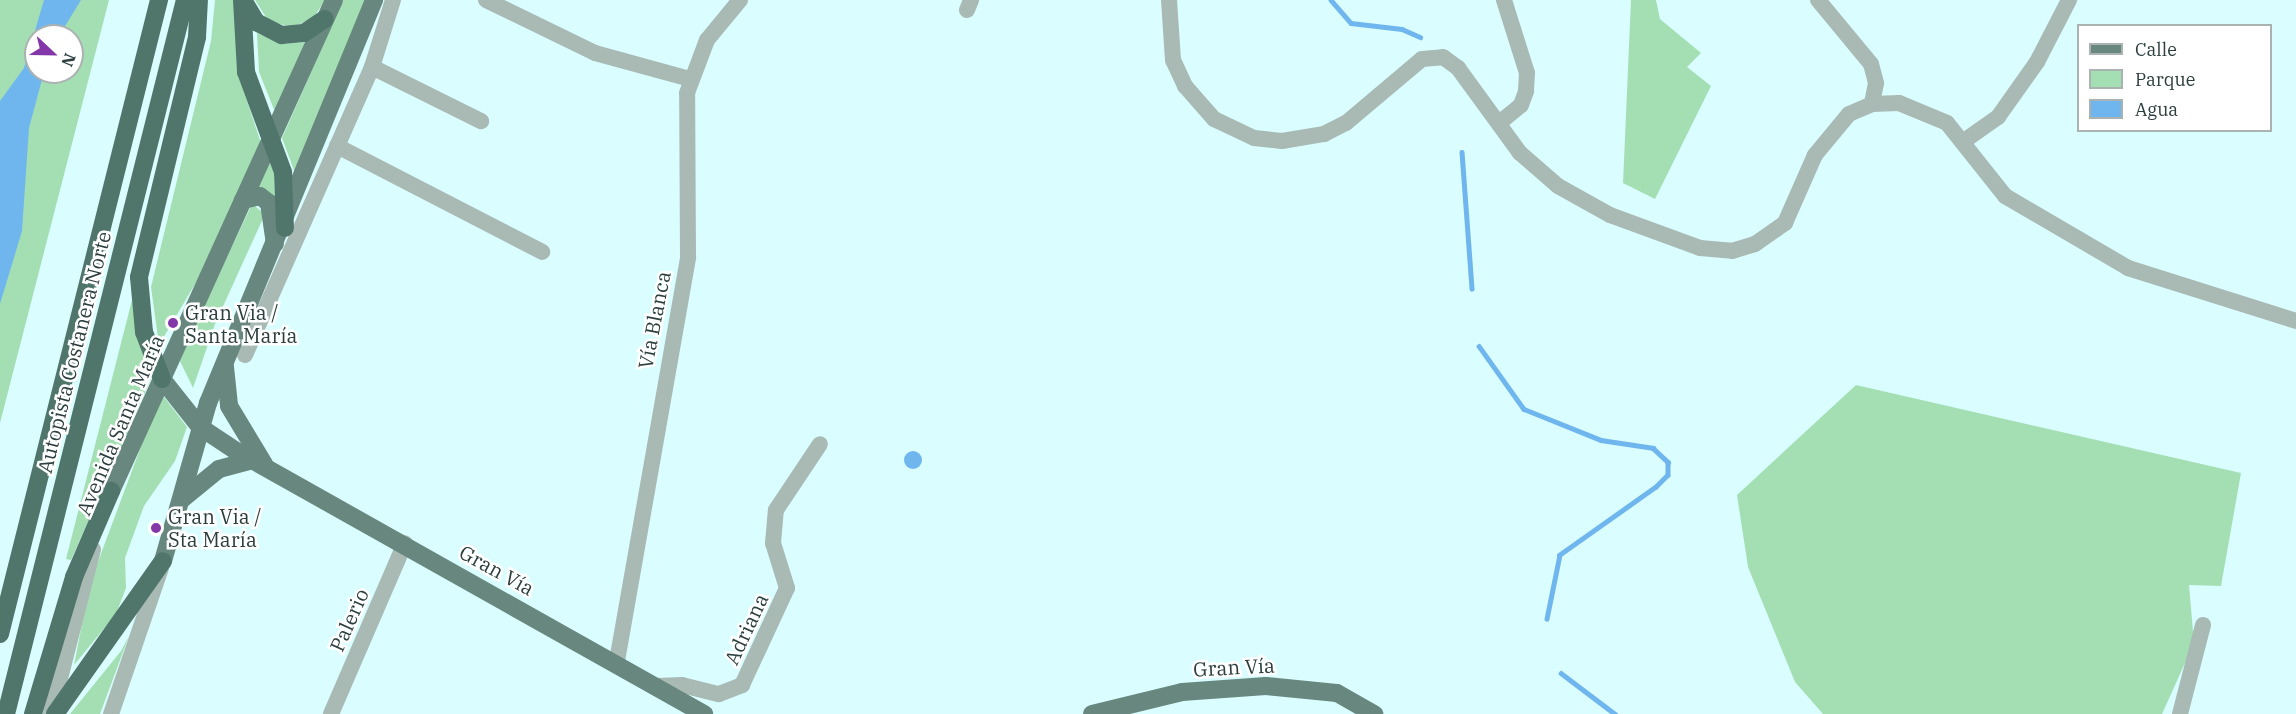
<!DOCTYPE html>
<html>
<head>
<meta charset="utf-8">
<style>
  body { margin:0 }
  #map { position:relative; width:2296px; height:714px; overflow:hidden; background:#dafeff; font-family:"IBM Plex Serif",serif }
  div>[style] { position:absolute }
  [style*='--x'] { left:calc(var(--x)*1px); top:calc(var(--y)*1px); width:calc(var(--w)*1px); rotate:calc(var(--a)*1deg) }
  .green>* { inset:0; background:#a4dfb4 }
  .water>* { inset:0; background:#70b6ee }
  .round { border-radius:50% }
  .stream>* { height:4.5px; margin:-2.25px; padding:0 2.25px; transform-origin:2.25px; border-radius:2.25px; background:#70b6ee }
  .minor>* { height:16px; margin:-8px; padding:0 8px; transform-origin:8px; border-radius:8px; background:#a9bab5 }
  .major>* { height:18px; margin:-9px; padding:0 9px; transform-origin:9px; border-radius:9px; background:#68887f }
  .highway>* { height:18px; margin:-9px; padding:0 9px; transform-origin:9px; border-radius:9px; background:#50766c }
  .dots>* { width:16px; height:16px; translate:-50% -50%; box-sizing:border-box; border:3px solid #fff; border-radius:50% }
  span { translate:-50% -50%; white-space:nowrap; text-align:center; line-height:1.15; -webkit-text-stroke:5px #fff; paint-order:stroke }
  .poi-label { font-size:20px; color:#2c3e3e }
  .left { translate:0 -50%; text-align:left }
  .street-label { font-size:20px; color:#2c3e3e }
  .legend { position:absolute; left:2077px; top:24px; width:195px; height:108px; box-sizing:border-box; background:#fff; border:2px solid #abb2b2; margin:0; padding:8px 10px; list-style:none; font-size:18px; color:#2c3e3e }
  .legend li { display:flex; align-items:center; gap:12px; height:30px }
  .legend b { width:30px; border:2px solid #abb2b2 }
  .north { position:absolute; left:24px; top:24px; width:60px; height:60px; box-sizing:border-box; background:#fff; border:2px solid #abb2b2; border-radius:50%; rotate:112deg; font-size:16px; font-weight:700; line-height:24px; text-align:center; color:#2c3e3e }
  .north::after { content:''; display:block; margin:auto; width:21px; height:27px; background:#8437a8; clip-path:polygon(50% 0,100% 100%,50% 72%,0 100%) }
</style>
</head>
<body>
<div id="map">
  <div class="green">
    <div style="clip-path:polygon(evenodd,0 0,109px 0,0 423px,0 0,36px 36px,72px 36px,72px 72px,36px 72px,36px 36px)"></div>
    <div style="clip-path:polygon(215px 0,235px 0,237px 71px,261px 143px,201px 274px,159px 345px,151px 287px,211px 41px)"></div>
    <div style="clip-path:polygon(255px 0,325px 0,314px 17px,294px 27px,269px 22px)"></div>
    <div style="clip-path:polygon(343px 0,368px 0,295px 173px,282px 138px)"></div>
    <div style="clip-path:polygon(1631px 0,1656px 0,1660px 19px,1701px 53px,1687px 67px,1711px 86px,1655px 199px,1623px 183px)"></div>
    <div style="clip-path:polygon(257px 33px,282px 44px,307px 42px,275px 112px,259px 72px)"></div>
    <div style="clip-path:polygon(269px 161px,274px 171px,275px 200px,256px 187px)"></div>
    <div style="clip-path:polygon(252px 204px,265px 214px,215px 324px,193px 388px,179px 359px)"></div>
    <div style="clip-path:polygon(132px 300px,151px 379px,71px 560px,66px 559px)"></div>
    <div style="clip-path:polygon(1856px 385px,2241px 473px,2221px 586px,2189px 585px,2194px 643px,2162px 714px,1823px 714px,1795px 682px,1748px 567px,1737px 495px)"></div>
    <div style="clip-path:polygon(161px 393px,187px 427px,175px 461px,144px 506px,125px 558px,126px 588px,116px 614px,74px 665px,90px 583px)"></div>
    <div style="clip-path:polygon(129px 636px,100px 714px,70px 714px,121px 651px)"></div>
  </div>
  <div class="water">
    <div style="clip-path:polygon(44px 0,81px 0,59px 36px,36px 36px,36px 72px,44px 72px,29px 128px,22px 231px,0 304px,0 101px,24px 68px)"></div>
    <div class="round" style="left:904px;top:451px;width:18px;height:18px"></div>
  </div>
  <div class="stream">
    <div style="--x:1331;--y:0;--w:30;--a:49"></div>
    <div style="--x:1351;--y:23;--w:51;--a:6.7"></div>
    <div style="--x:1402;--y:29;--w:20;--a:24"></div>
    <div style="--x:1462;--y:152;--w:137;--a:85.8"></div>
    <div style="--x:1479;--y:346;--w:77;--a:54.5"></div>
    <div style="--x:1524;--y:409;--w:83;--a:21.9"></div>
    <div style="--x:1601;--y:440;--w:53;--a:8.7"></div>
    <div style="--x:1653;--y:448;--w:21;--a:43"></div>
    <div style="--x:1668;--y:462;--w:13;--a:90"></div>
    <div style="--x:1668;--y:475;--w:17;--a:135"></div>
    <div style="--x:1656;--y:487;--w:118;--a:144.7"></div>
    <div style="--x:1560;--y:555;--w:65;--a:101.5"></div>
    <div style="--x:1561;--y:673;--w:68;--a:37.2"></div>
  </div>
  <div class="minor">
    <div style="--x:486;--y:0;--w:121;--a:25.9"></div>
    <div style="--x:595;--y:53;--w:98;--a:15.3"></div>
    <div style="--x:1169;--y:0;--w:60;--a:86.2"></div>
    <div style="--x:1173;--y:60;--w:29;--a:65"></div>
    <div style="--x:1185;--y:86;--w:44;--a:48.7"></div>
    <div style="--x:1214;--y:119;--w:44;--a:25.4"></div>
    <div style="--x:1254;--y:138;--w:28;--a:6"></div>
    <div style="--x:1282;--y:141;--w:43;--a:-9.5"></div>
    <div style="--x:1324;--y:134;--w:25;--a:-27"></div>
    <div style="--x:1346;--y:123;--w:99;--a:-40.1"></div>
    <div style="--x:1422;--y:59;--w:21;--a:-5"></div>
    <div style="--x:1443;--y:57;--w:19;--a:36"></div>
    <div style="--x:1458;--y:68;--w:105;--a:53.9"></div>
    <div style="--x:1520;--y:153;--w:50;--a:41"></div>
    <div style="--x:1558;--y:186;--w:60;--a:29.1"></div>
    <div style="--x:1610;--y:215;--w:96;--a:20.1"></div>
    <div style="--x:1700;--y:248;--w:32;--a:5"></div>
    <div style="--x:1732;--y:251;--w:24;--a:-17"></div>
    <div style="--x:1755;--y:244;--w:37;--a:-35"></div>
    <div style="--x:1785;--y:223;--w:74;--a:-66.2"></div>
    <div style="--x:1815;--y:155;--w:53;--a:-50.3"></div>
    <div style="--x:1849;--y:114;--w:25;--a:-23"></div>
    <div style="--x:1872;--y:104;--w:27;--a:-2"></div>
    <div style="--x:1899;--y:103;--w:52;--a:22.6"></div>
    <div style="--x:1947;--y:123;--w:93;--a:51.5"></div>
    <div style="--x:2005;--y:196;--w:143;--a:30.3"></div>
    <div style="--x:2128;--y:268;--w:176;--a:17.5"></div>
    <div style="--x:1818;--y:0;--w:83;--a:50.4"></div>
    <div style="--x:1871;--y:64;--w:20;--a:75"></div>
    <div style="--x:1876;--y:83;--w:21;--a:101"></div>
    <div style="--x:967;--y:10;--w:11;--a:-68"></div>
    <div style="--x:372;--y:67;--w:122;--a:26.4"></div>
    <div style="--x:1499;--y:123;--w:28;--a:-39"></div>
    <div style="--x:1521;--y:105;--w:15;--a:-70"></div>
    <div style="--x:1526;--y:91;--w:18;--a:-87"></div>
    <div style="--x:1527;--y:73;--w:77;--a:-107.5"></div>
    <div style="--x:1964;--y:141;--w:42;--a:-35.2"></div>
    <div style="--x:1998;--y:117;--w:67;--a:-54.7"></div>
    <div style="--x:2037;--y:62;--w:70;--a:-62.7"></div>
    <div style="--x:337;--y:146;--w:231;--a:27.3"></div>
    <div style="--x:245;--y:355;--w:315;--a:-66.2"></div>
    <div style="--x:372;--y:67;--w:70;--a:-72.6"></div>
    <div style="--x:617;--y:661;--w:410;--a:-80"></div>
    <div style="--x:688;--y:257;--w:164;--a:-90.3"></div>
    <div style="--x:687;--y:93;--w:57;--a:-69.3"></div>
    <div style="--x:707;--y:40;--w:52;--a:-50.5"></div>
    <div style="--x:656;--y:686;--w:26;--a:-2"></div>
    <div style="--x:682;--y:685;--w:38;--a:14"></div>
    <div style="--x:719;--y:694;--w:25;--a:-21"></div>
    <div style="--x:742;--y:685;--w:107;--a:-65.1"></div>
    <div style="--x:787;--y:588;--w:47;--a:-107.3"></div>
    <div style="--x:773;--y:543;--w:33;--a:-85"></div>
    <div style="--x:776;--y:510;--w:79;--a:-56.3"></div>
    <div style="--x:51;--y:714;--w:170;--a:-75.7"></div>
    <div style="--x:111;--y:714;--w:154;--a:-71.1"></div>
    <div style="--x:331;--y:714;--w:186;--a:-66.6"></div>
    <div style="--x:2180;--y:714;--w:92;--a:-75.5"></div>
  </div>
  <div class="major">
    <div style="--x:243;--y:200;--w:17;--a:-13"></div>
    <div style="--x:260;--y:196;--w:11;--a:38"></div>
    <div style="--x:269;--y:203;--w:41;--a:81.7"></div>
    <div style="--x:225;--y:367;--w:39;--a:84"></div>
    <div style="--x:229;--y:406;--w:68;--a:58.9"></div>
    <div style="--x:162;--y:379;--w:61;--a:51.6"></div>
    <div style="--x:200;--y:427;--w:43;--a:33.7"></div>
    <div style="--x:236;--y:451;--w:537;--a:29.33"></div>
    <div style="--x:111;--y:491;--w:539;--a:-65.57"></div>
    <div style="--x:181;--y:500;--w:49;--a:-39.2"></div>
    <div style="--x:219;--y:469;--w:34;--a:-15"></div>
    <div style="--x:163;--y:561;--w:164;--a:-74.1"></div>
    <div style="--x:208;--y:403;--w:436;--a:-67.6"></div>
    <div style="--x:1092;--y:714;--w:93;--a:-13.7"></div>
    <div style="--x:1182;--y:692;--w:84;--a:-4.1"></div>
    <div style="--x:1266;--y:686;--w:71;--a:5.6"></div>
    <div style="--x:1337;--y:693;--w:43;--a:29.6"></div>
  </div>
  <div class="highway">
    <div style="--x:242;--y:0;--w:72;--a:86.8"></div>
    <div style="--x:246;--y:72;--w:107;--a:69.7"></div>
    <div style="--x:283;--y:172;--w:56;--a:88"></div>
    <div style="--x:243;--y:0;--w:26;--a:59"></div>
    <div style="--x:256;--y:22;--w:29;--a:27"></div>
    <div style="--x:282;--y:35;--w:22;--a:-5"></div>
    <div style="--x:304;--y:33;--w:25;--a:-34"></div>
    <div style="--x:162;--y:379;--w:50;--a:-111"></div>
    <div style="--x:144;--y:332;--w:55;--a:-95.2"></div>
    <div style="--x:139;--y:277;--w:247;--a:-76.4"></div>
    <div style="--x:197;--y:37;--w:37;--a:-87"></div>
    <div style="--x:0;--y:634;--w:654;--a:-75.92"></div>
    <div style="--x:6;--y:714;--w:736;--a:-75.93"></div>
    <div style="--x:33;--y:714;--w:143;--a:-73.3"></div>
    <div style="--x:74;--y:577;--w:94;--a:-66.7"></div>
    <div style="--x:55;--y:714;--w:187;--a:-54.8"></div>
  </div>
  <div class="dots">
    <div style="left:173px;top:323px;background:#8437a8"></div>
    <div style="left:156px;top:528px;background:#8437a8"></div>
  </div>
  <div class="poi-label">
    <span class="left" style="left:185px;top:324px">Gran Via /<br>Santa María</span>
    <span class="left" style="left:168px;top:528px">Gran Via /<br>Sta María</span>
  </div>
  <div class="street-label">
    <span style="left:654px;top:320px;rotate:-79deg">Vía Blanca</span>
    <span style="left:74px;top:352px;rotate:-76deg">Autopista Costanera Norte</span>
    <span style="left:120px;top:425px;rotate:-67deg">Avenida Santa María</span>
    <span style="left:497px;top:570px;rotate:29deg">Gran Vía</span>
    <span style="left:349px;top:620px;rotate:-66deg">Palerio</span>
    <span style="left:746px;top:629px;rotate:-65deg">Adriana</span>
    <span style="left:1234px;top:667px;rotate:-3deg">Gran Vía</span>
  </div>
  <ul class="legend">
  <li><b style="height:8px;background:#68887f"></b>Calle</li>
  <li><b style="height:16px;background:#a4dfb4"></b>Parque</li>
  <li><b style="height:16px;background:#70b6ee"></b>Agua</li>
  </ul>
  <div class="north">N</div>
</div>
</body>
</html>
